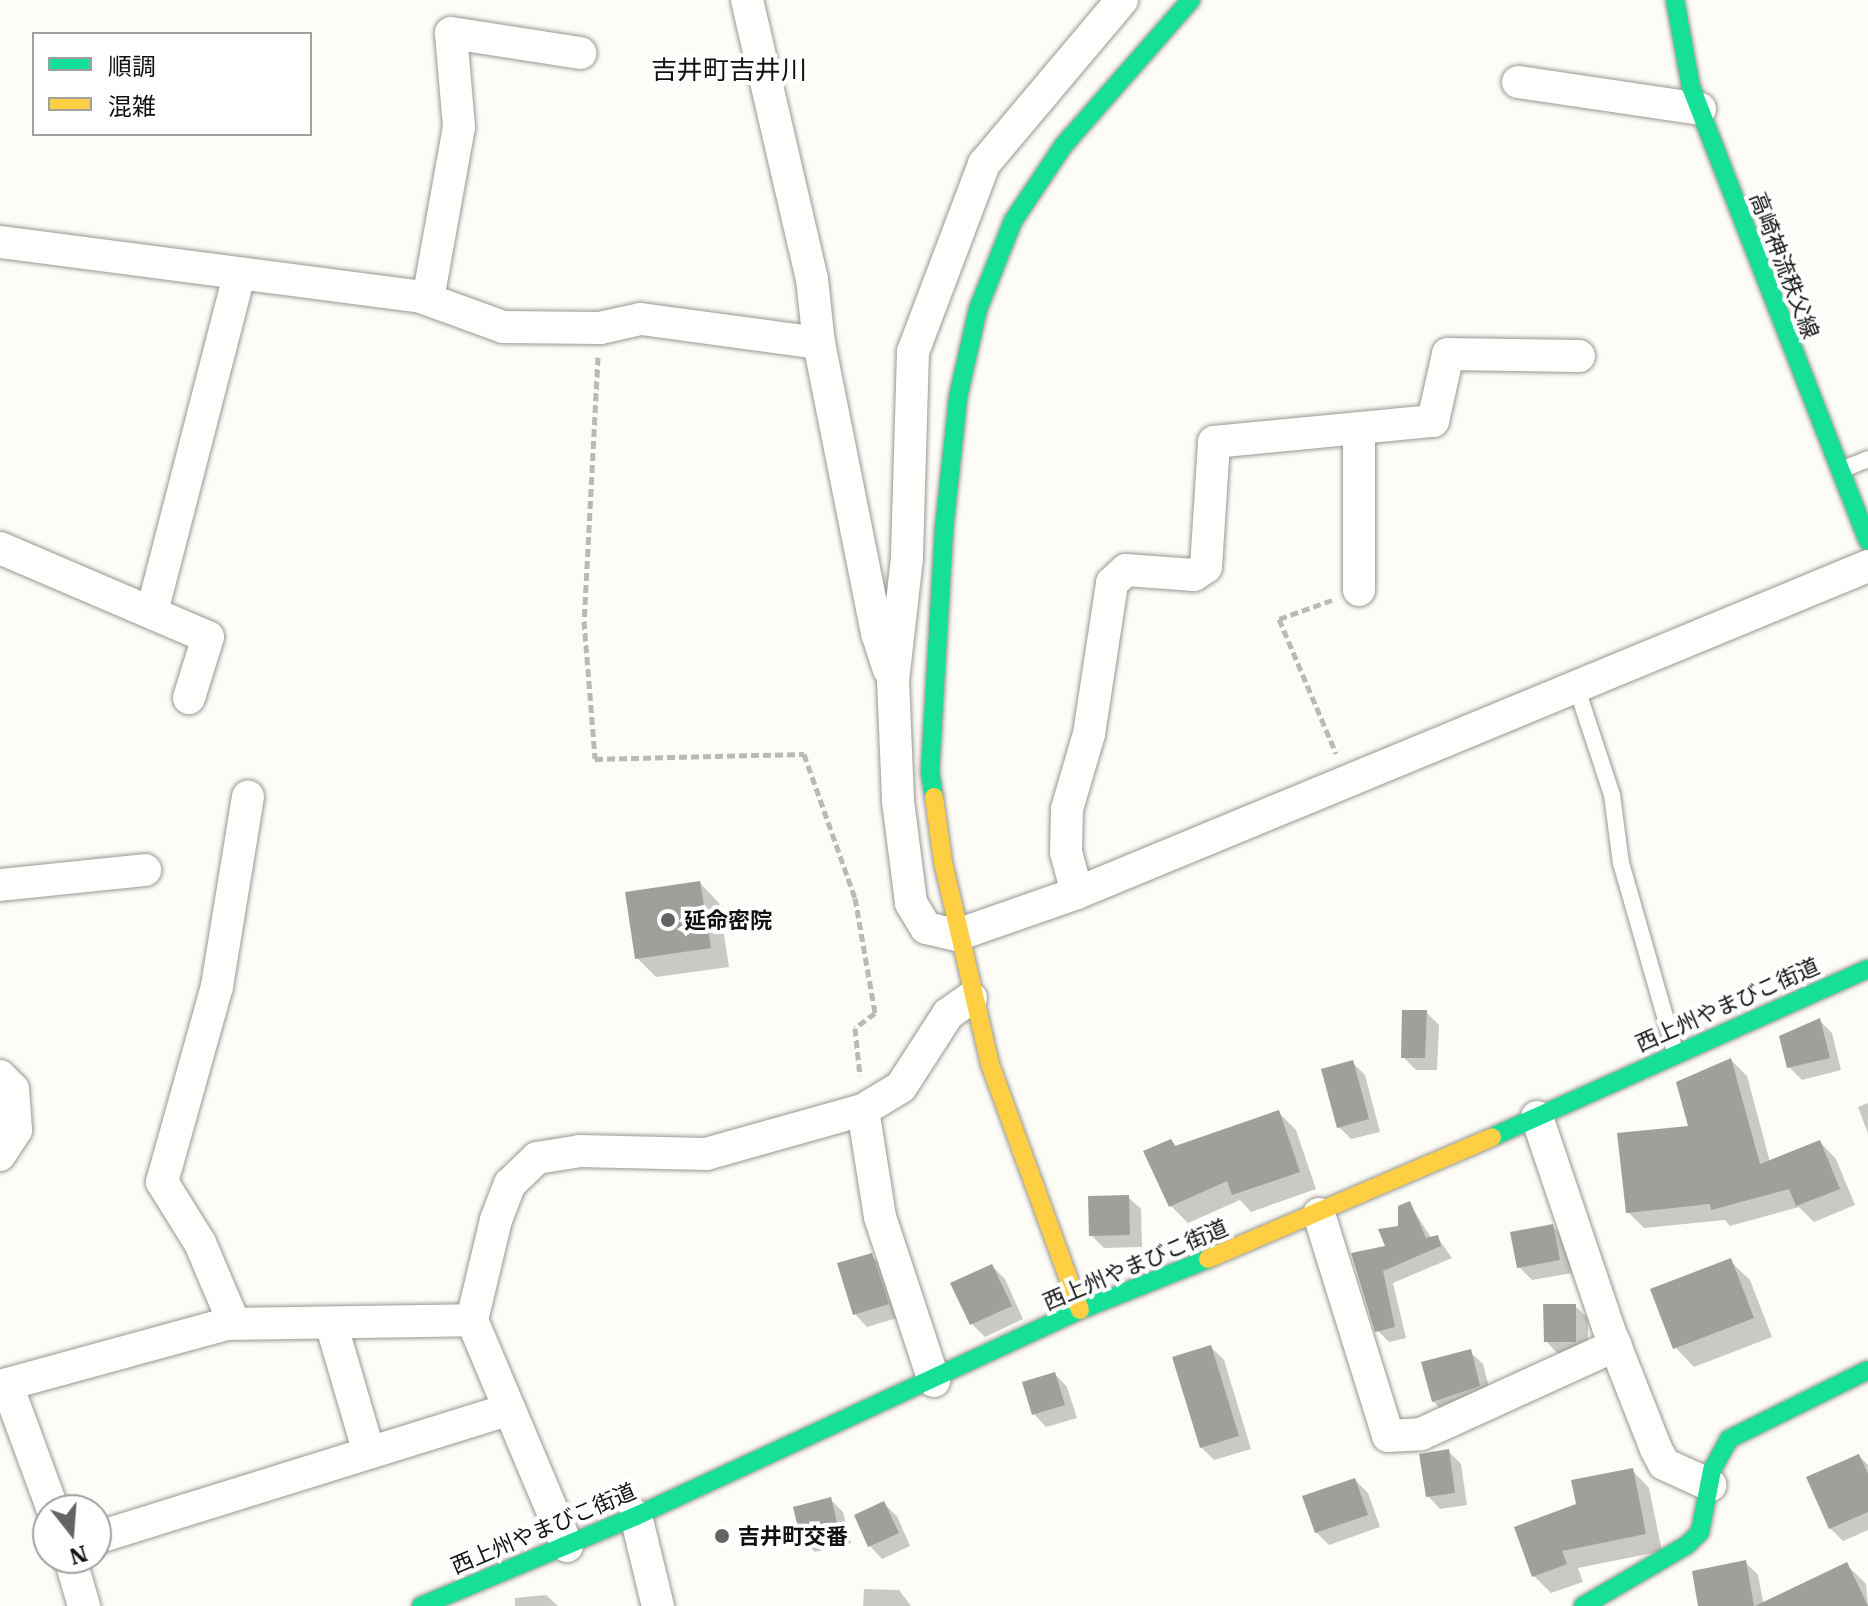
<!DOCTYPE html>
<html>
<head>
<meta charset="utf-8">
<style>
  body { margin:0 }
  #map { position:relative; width:1868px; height:1606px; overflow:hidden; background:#fdfcf7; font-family:"IBM Plex Serif","Noto Sans JP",serif }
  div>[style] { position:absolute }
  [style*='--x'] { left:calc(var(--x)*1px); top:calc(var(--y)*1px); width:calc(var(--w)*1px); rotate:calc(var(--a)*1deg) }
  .shadow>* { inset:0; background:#0003 }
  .building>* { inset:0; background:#a19f9c }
  .path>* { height:5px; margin-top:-2.5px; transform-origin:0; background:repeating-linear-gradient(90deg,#b9b9b8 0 8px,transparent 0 12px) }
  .roads { filter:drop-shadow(0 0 2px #979795) drop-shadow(0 0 2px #979795) }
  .lane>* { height:16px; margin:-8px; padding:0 8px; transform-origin:8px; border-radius:8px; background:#fffffe }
  .street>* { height:32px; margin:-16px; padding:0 16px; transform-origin:16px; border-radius:16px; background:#fffffe }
  .fast>* { height:18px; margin:-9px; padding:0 9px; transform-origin:9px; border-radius:9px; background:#16e098 }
  .slow>* { height:18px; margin:-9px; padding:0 9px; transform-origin:9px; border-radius:9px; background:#ffcf43 }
  .dots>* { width:22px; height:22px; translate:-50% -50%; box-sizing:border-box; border:4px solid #fff; border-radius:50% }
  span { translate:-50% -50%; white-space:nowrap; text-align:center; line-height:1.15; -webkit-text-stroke:8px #fff; paint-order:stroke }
  .street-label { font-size:22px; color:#111 }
  .poi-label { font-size:22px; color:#111; font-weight:700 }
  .left { translate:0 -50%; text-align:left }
  .quarter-label { font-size:26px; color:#111 }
  .legend { position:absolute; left:32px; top:32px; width:280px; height:104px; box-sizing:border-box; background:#fff; border:2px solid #a0a0a0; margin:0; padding:10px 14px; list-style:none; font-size:24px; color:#111 }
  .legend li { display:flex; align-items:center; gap:16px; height:40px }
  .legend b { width:40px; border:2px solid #a0a0a0 }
  .north { position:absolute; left:32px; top:1494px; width:80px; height:80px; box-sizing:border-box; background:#fff; border:2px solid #a0a0a0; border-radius:50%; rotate:163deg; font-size:22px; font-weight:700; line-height:32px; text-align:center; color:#111 }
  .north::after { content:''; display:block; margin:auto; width:28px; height:36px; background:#646362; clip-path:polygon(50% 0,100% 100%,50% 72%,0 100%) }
</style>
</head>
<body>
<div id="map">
  <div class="shadow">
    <div style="clip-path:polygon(700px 883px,719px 903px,729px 967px,656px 977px,637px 958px)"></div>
    <div style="clip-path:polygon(1426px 1012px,1439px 1025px,1437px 1070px,1416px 1070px,1403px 1057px)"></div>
    <div style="clip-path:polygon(1819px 1020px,1832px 1033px,1841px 1070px,1802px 1080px,1789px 1067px)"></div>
    <div style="clip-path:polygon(1731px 1060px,1747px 1076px,1770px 1162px,1820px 1142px,1836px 1159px,1855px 1205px,1814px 1222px,1799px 1207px,1730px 1226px,1725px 1220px,1644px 1228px,1628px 1212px,1691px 1128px)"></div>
    <div style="clip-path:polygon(1352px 1062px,1365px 1075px,1380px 1132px,1351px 1139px,1338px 1126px)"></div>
    <div style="clip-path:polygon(1868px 1103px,1868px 1134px,1858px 1107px)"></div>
    <div style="clip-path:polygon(1278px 1112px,1296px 1130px,1316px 1189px,1251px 1212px,1240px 1200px,1188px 1223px,1171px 1206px,1171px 1141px,1177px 1147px)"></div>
    <div style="clip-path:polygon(1128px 1197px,1141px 1209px,1142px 1247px,1104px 1248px,1091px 1235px)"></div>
    <div style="clip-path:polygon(1409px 1203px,1432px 1239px,1438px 1238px,1452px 1258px,1393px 1283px,1406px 1338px,1389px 1342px,1377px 1330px,1353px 1254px,1388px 1247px)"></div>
    <div style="clip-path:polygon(1552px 1226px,1565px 1239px,1572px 1273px,1532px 1280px,1519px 1267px)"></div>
    <div style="clip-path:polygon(871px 1255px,884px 1268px,900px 1317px,867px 1327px,855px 1314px)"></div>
    <div style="clip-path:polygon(1730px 1261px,1750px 1280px,1772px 1337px,1694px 1367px,1675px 1347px)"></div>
    <div style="clip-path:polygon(992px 1266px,1005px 1279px,1023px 1319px,985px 1337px,972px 1324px)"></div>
    <div style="clip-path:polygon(1575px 1306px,1588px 1318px,1588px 1354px,1558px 1354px,1546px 1341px)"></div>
    <div style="clip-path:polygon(1211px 1347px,1224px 1360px,1251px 1449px,1214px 1460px,1201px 1447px)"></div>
    <div style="clip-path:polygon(1470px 1352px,1483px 1364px,1492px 1399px,1446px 1414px,1433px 1401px)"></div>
    <div style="clip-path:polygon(1055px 1374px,1067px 1387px,1077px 1418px,1046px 1427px,1034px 1414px)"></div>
    <div style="clip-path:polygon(1448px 1451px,1461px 1464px,1467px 1505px,1440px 1509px,1428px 1496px)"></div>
    <div style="clip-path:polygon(1859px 1456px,1868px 1465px,1868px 1530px,1843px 1541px,1830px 1528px)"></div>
    <div style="clip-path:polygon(1632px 1470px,1649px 1488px,1662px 1551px,1578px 1568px,1583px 1582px,1551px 1593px,1534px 1576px,1578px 1505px)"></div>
    <div style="clip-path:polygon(1355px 1480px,1368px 1493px,1380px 1527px,1329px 1545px,1316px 1532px)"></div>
    <div style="clip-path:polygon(830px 1499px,843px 1512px,851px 1543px,815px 1552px,803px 1540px)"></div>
    <div style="clip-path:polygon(884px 1504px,897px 1516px,910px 1546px,882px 1559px,870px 1546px)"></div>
    <div style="clip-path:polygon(1745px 1562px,1758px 1575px,1764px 1606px,1700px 1606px)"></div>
    <div style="clip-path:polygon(1846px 1564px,1866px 1584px,1868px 1606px,1789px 1606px)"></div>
    <div style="clip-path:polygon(864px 1589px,899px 1590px,911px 1606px,863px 1606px)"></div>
    <div style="clip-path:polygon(546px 1595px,558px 1606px,515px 1606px,515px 1598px)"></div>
  </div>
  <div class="building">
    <div style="clip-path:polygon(700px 881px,711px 948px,635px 959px,625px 892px)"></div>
    <div style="clip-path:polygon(1402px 1010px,1427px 1010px,1425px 1058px,1401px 1058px)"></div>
    <div style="clip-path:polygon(1820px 1018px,1830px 1058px,1787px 1068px,1779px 1036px)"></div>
    <div style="clip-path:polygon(1731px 1058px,1760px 1164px,1820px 1140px,1840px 1189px,1796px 1206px,1789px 1189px,1711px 1210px,1710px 1204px,1626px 1213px,1617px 1133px,1688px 1126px,1676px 1082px)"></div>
    <div style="clip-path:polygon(1353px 1060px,1369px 1119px,1337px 1128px,1321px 1069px)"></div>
    <div style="clip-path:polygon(1279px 1110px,1300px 1172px,1232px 1195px,1227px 1181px,1169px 1207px,1143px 1151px,1171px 1139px,1175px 1146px)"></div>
    <div style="clip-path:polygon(1129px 1195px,1130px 1235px,1089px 1236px,1088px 1196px)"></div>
    <div style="clip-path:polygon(1410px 1201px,1426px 1238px,1438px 1235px,1441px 1246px,1383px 1271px,1395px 1327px,1375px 1332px,1351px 1253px,1385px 1246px,1378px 1229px,1398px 1226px,1398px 1206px)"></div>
    <div style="clip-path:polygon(1553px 1224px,1560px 1260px,1517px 1268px,1510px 1232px)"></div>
    <div style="clip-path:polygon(872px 1253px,889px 1304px,853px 1315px,837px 1263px)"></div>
    <div style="clip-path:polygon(1731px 1258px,1754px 1318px,1673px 1349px,1650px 1289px)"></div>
    <div style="clip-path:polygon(992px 1264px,1012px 1306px,970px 1325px,950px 1283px)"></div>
    <div style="clip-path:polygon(1543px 1304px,1576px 1304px,1576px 1342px,1544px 1342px)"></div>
    <div style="clip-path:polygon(1211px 1345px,1239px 1436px,1200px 1448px,1172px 1357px)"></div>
    <div style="clip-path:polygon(1471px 1349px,1480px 1386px,1432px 1402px,1421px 1362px)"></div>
    <div style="clip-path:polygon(1055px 1372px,1065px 1405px,1032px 1415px,1022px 1382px)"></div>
    <div style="clip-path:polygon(1449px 1449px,1455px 1493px,1426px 1497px,1419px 1454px)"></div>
    <div style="clip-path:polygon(1859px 1454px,1868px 1474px,1868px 1512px,1829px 1529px,1806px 1477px)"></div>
    <div style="clip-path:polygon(1633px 1468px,1646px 1534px,1562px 1551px,1567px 1564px,1532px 1577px,1514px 1527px,1576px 1504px,1571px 1480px)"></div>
    <div style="clip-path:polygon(1355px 1478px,1368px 1515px,1315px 1533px,1302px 1496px)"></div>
    <div style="clip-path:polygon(831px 1497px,839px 1531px,801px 1541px,793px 1507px)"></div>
    <div style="clip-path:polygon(884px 1501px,899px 1533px,868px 1547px,854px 1515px)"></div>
    <div style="clip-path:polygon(1746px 1560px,1754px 1606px,1698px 1606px,1692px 1571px)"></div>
    <div style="clip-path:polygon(1847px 1562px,1868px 1606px,1755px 1606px)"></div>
  </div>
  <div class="path">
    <div style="--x:598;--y:357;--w:264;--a:93"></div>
    <div style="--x:584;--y:621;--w:138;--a:85.4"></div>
    <div style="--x:595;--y:759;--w:209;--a:-1.4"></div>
    <div style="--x:804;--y:754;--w:153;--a:70.5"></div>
    <div style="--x:855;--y:898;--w:117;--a:80.1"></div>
    <div style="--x:875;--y:1013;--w:25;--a:143"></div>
    <div style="--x:855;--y:1028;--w:48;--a:84.1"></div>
    <div style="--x:1332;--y:600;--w:56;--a:160.3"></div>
    <div style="--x:1279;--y:619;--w:146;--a:67"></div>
  </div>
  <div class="roads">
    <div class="lane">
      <div style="--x:1841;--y:470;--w:29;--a:-22"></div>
      <div style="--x:1576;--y:686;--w:115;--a:71.7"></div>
      <div style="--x:1612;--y:795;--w:69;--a:82.5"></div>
      <div style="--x:1621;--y:863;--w:196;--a:74"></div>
    </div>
    <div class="street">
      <div style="--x:747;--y:0;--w:286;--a:76.9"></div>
      <div style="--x:812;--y:279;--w:64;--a:83.8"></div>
      <div style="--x:819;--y:343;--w:296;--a:78.7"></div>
      <div style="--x:877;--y:633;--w:38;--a:72"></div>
      <div style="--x:1122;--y:0;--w:214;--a:130.1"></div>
      <div style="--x:984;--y:164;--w:201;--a:110.7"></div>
      <div style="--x:913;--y:352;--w:206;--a:91.7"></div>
      <div style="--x:907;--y:558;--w:123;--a:96.5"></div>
      <div style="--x:893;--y:680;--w:121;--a:87.6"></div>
      <div style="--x:898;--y:801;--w:103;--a:82.7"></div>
      <div style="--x:911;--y:903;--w:29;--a:59"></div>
      <div style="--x:926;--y:928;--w:32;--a:13"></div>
      <div style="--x:957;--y:935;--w:127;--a:-19.3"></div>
      <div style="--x:1077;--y:893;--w:856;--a:-22.46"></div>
      <div style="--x:1518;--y:82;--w:184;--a:8.4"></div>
      <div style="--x:0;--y:242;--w:421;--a:7.4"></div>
      <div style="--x:418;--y:296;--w:90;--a:20"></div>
      <div style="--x:503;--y:327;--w:97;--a:0.6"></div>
      <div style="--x:600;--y:328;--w:42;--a:-12.4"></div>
      <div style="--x:641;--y:319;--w:180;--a:7.7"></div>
      <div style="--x:428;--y:299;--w:175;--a:-79.8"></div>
      <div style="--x:459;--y:127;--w:94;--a:-94.9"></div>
      <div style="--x:451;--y:33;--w:131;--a:8.8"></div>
      <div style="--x:1359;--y:431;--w:159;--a:90"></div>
      <div style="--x:0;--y:548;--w:226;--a:23.2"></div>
      <div style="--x:208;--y:637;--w:64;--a:107.3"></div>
      <div style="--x:152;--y:612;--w:347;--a:-75.5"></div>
      <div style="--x:0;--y:885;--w:146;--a:-5.9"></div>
      <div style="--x:1077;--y:893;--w:42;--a:-105"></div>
      <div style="--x:1066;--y:852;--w:43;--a:-88.7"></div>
      <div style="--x:1067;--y:809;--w:78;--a:-73.7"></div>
      <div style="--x:1089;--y:734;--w:153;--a:-81.3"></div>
      <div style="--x:1112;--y:583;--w:19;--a:-43"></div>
      <div style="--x:1126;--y:570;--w:68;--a:4.2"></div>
      <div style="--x:1194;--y:575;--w:14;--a:-34"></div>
      <div style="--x:1206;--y:567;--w:125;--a:-86.3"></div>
      <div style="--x:1214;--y:442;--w:220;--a:-5.5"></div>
      <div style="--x:1433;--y:421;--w:69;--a:-77.4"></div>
      <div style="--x:1448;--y:354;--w:131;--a:0.9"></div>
      <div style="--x:0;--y:1076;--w:18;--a:45"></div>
      <div style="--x:13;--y:1089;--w:41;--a:85.8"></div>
      <div style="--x:16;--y:1130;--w:30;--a:123"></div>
      <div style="--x:1537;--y:1117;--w:222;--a:71.3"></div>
      <div style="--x:1608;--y:1327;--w:131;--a:68.5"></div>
      <div style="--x:1656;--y:1449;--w:17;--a:62"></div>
      <div style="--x:1664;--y:1464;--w:51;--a:24.5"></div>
      <div style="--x:1319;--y:1214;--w:232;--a:72.7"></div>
      <div style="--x:1388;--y:1436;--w:33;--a:-3"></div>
      <div style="--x:1421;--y:1434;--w:214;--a:-24.5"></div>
      <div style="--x:234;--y:1323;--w:87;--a:-113"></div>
      <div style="--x:200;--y:1243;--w:72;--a:-121.9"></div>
      <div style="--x:162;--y:1182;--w:204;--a:-74.3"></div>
      <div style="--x:217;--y:986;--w:192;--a:-80.7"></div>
      <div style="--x:331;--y:1323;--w:135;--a:73.7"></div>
      <div style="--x:934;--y:1381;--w:173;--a:-108.2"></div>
      <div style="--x:880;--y:1217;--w:108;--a:-99"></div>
      <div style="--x:863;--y:1110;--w:44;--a:-31.2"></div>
      <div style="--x:901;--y:1087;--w:87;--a:-57.2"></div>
      <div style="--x:948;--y:1014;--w:28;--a:-35"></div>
      <div style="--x:7;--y:1385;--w:133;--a:69.8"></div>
      <div style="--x:0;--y:1386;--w:234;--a:-15.3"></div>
      <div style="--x:226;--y:1324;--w:246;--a:-0.9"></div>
      <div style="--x:636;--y:1516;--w:93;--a:76.3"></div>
      <div style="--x:96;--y:1538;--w:433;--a:-17.3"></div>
      <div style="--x:567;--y:1546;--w:245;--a:-112.8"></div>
      <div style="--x:472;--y:1320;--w:103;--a:-76.5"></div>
      <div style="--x:496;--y:1220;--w:39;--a:-69"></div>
      <div style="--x:510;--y:1184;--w:37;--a:-44"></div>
      <div style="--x:537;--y:1158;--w:44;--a:-9.2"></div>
      <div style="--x:580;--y:1151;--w:126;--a:1.4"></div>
      <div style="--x:706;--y:1154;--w:163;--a:-15.7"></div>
      <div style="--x:70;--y:1558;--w:50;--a:73.7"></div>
    </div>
    <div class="fast">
      <div style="--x:1675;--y:0;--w:88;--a:79.6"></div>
      <div style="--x:1691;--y:87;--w:487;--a:68.7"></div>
      <div style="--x:934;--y:797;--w:25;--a:-99"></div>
      <div style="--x:930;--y:772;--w:243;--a:-86.7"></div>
      <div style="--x:944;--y:529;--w:133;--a:-83.9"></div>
      <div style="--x:958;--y:397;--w:90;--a:-77.2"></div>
      <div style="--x:978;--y:309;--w:95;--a:-68.3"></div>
      <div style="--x:1013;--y:221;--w:90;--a:-56.3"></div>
      <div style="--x:1063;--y:146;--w:194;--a:-48.8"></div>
      <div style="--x:1492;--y:1137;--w:412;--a:-24.1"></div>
      <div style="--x:421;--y:1606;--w:233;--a:-22.7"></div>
      <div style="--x:636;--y:1516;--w:489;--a:-24.9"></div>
      <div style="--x:1080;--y:1310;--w:138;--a:-21.7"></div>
      <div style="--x:1583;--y:1606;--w:121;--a:-30.4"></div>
      <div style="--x:1687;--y:1545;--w:18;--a:-45"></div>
      <div style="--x:1700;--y:1532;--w:63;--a:-79"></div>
      <div style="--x:1712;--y:1470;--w:35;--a:-61"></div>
      <div style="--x:1729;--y:1439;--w:155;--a:-26.4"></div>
    </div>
    <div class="slow">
      <div style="--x:934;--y:797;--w:66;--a:82.1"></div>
      <div style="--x:943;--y:862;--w:207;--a:76.9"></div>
      <div style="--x:990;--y:1064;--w:262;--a:69.9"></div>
      <div style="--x:1208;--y:1259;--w:309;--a:-23.2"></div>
    </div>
  </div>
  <div class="dots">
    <div style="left:668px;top:920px;background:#646362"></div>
    <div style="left:722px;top:1536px;background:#646362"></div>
  </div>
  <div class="street-label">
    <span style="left:1785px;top:265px;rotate:69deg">高崎神流秩父線</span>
    <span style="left:1727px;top:1004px;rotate:-24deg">西上州やまびこ街道</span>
    <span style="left:1135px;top:1264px;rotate:-23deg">西上州やまびこ街道</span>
    <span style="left:543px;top:1528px;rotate:-23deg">西上州やまびこ街道</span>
  </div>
  <div class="poi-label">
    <span class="left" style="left:684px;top:920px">延命密院</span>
    <span class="left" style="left:738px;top:1536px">吉井町交番</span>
  </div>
  <div class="quarter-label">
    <span style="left:729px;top:70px">吉井町吉井川</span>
  </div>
  <ul class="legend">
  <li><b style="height:10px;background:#16e098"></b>順調</li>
  <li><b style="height:10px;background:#ffcf43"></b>混雑</li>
  </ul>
  <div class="north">N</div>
</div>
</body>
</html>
